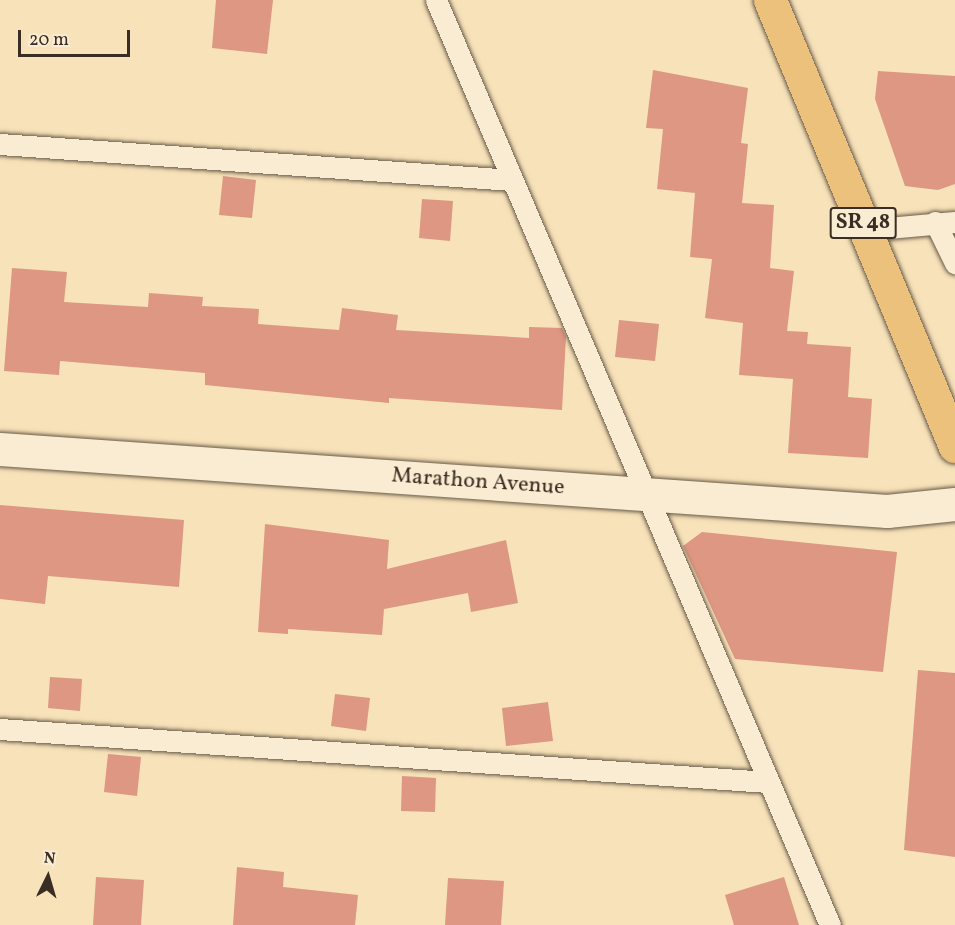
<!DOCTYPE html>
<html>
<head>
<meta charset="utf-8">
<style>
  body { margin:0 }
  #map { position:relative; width:955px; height:925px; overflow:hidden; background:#f7e2b9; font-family:Vollkorn,serif }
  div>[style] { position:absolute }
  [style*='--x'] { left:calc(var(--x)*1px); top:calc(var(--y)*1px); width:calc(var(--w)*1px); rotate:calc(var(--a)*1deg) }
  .building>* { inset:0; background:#dd9783 }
  .roads { filter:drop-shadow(0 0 2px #695a48) drop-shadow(0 0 2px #695a48) }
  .service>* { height:21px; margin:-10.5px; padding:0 10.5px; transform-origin:10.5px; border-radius:10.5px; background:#faecd2 }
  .minor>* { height:33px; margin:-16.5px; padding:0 16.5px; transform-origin:16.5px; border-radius:16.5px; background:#faecd2 }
  .primary>* { height:33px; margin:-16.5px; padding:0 16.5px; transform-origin:16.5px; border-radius:16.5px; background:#ecc17c }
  span { translate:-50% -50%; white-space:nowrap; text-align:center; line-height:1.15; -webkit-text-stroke:4.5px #faecd2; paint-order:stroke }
  .shield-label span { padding:2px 4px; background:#faecd2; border:2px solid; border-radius:4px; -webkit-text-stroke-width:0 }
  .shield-label { font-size:21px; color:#3a2d23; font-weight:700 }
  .street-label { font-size:22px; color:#3a2d23 }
  .north { position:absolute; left:18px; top:847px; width:60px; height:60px; -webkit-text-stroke:4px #faecd2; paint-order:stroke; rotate:5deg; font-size:16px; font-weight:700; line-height:24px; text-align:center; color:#3a2d23 }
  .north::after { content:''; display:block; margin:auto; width:21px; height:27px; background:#3a2d23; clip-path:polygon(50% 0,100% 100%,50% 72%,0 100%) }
  .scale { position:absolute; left:18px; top:30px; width:112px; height:27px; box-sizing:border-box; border:3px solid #3a2d23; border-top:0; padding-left:8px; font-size:18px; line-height:21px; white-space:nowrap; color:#3a2d23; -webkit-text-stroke:4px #faecd2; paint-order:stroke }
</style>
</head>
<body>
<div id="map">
  <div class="building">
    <div style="clip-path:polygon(216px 0,273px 0,267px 54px,212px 48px)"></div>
    <div style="clip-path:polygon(653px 70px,748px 88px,741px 143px,748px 144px,742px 203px,774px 205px,770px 268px,794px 271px,787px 331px,808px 332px,807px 344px,851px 347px,848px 397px,872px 399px,868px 458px,788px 453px,793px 379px,739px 375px,743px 323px,705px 318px,712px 259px,690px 257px,695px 193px,657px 189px,663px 129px,646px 128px)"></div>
    <div style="clip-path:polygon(878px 71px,955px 76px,955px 184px,938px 190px,905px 186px,875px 99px)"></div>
    <div style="clip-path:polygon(223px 176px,256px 180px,252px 218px,219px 215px)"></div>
    <div style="clip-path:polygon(422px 199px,453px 201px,450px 241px,419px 238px)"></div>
    <div style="clip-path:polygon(12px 268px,67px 272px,64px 302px,148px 307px,149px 293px,203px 297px,202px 306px,259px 309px,258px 324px,339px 330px,342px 308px,398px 315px,396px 330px,529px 338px,529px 327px,562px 328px,566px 337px,562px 410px,389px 398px,389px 403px,205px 385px,205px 373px,60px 361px,59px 375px,4px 371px)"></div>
    <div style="clip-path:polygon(619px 320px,659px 324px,655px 361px,615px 357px)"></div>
    <div style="clip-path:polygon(0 505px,184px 520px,179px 587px,48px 576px,45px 604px,0 599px)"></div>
    <div style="clip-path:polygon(265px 524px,389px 540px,387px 569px,506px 540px,518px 603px,471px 612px,468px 593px,384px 609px,382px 635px,288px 629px,288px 634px,258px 632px)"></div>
    <div style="clip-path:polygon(702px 532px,897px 552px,883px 672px,735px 659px,683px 546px)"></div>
    <div style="clip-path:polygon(918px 670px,955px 673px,955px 857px,904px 850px)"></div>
    <div style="clip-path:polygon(50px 677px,82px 679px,80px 711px,48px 708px)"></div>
    <div style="clip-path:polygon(335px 694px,370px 698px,366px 731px,331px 726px)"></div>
    <div style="clip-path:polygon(548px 702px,553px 741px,506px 746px,502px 708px)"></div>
    <div style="clip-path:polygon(108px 754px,141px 757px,137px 796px,104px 792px)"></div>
    <div style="clip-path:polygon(402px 776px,436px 778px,435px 812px,401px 811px)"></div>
    <div style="clip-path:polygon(237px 867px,284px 872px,283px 887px,358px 895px,355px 925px,233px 925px)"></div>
    <div style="clip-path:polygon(96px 877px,144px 880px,141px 925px,93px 925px)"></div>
    <div style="clip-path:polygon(784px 877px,799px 925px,734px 925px,725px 895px)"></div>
    <div style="clip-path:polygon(448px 878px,504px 881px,501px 925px,445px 925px)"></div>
  </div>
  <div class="roads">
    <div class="service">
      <div style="--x:436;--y:0;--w:1005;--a:66.93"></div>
      <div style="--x:0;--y:144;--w:513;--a:4.02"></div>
      <div style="--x:935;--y:222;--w:46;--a:64"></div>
      <div style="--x:865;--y:230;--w:90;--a:-5.1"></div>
      <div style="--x:0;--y:729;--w:770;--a:3.95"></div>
    </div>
    <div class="minor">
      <div style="--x:0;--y:449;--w:889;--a:4"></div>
      <div style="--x:887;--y:511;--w:68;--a:-5.9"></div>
    </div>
    <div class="primary">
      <div style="--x:770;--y:0;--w:483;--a:67.5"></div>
    </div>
  </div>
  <div class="shield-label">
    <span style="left:863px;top:223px">SR 48</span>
  </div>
  <div class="street-label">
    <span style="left:478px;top:482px;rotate:4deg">Marathon Avenue</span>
  </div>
  <div class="north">N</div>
  <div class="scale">20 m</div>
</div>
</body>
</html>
